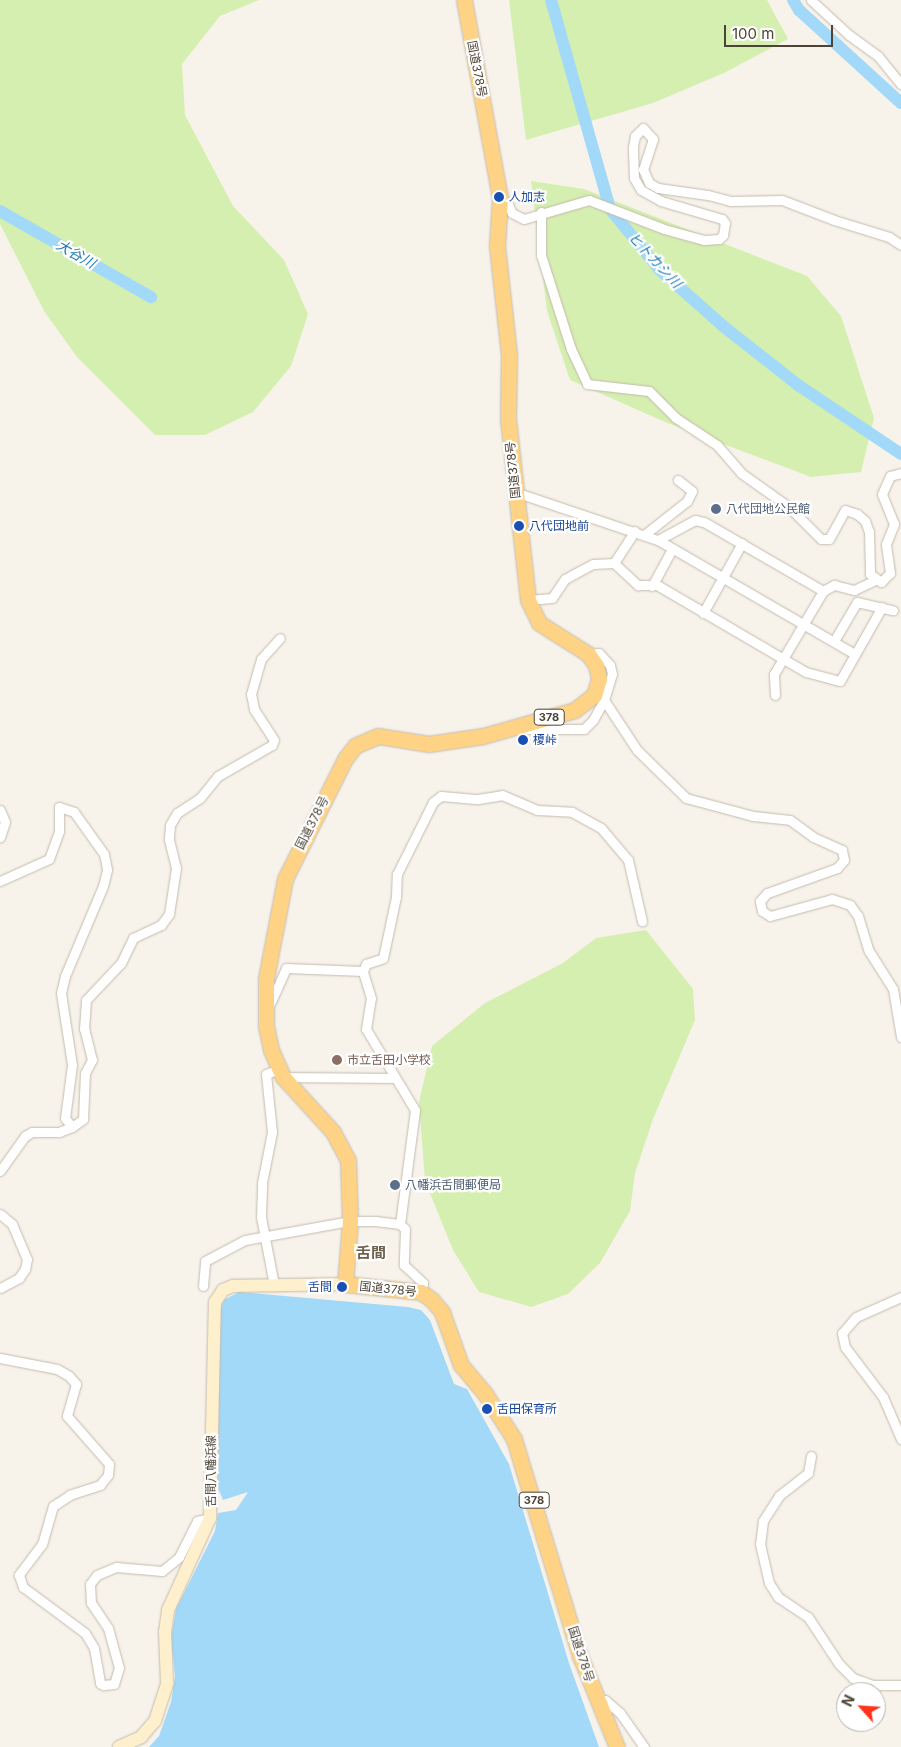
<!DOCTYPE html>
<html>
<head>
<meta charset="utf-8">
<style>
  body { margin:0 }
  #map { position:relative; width:901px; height:1747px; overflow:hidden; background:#f7f3eb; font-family:Inter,"Noto Sans JP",sans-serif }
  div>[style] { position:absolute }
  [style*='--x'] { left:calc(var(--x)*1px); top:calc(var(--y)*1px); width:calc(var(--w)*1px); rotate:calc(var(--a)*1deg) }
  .green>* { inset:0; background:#d5efb0 }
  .water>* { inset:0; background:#a2d9f8 }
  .river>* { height:12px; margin:-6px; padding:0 6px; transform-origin:6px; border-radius:6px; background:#a2d9f8 }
  .roads { filter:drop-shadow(0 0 1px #c4baac) drop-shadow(0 0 1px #c4baac) }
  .minor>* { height:9px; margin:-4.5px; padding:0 4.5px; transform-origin:4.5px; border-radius:4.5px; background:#fff }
  .secondary>* { height:12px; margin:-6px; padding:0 6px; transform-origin:6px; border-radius:6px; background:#fff0cd }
  .trunk>* { height:15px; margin:-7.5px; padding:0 7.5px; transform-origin:7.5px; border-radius:7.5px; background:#ffd385 }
  .dots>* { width:14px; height:14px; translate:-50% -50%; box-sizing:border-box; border:2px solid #fff; border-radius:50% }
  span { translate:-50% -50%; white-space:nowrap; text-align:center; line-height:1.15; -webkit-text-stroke:4.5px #fff; paint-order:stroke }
  .shield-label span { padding:1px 4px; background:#fff; border:1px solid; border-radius:4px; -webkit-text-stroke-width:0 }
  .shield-label { font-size:11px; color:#4c4337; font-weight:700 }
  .street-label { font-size:12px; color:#4c4337 }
  .transit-label { font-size:12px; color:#164399 }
  .left { translate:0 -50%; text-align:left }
  .right { translate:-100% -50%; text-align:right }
  .service-label { font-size:12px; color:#4e5e75 }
  .education-label { font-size:12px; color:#785e54 }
  .water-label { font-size:14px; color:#217db4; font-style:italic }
  .quarter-label { font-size:15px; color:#70614d; font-weight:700 }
  .north { position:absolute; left:836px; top:1682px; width:50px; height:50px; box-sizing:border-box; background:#fff; border:1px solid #b7b4af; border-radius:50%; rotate:296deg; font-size:14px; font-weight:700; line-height:20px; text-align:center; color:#4c4337 }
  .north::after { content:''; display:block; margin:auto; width:18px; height:22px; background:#ff321a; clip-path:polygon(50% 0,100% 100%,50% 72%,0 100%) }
  .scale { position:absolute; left:724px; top:25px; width:109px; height:22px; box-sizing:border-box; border:2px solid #4c4337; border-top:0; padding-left:6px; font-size:15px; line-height:18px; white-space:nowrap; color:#4c4337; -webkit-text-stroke:4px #fff; paint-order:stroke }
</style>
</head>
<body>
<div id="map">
  <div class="green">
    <div style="clip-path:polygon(0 0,259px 0,220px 16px,182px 64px,185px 115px,233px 206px,284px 260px,308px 314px,291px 366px,253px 412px,205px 435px,155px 435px,77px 357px,44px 311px,0 224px)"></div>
    <div style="clip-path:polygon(509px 0,767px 0,788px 39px,724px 73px,653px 103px,526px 140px)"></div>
    <div style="clip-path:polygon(531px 181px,584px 189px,807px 276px,841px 316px,874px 418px,861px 472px,811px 477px,665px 422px,570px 380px,547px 311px)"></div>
    <div style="clip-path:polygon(646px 930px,693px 989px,695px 1020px,653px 1119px,635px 1173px,630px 1211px,600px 1263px,568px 1294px,531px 1307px,479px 1292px,453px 1250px,425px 1181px,419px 1102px,432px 1046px,485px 1003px,563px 963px,596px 938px)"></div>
  </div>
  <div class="water">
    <div style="clip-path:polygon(239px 1292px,408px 1307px,421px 1310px,430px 1320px,454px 1384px,467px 1389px,509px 1464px,569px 1663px,599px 1747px,149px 1747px,159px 1736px,171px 1702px,175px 1676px,171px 1638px,176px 1609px,215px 1531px,218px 1513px,236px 1510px,248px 1492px,223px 1500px,218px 1488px,220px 1311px,224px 1300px)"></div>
  </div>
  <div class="river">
    <div style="--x:551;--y:0;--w:217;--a:74.2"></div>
    <div style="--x:610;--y:209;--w:79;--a:50.7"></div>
    <div style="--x:660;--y:270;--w:84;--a:41.6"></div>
    <div style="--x:723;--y:326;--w:95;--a:38.2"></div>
    <div style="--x:798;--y:385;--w:124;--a:33.8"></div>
    <div style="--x:793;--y:0;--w:12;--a:59"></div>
    <div style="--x:799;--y:10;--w:138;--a:42.4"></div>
    <div style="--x:0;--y:211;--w:174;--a:29.7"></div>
  </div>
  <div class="roads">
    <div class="minor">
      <div style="--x:811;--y:0;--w:52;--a:42.6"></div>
      <div style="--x:849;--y:35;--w:36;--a:36"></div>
      <div style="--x:878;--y:56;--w:36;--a:51"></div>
      <div style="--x:500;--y:198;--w:8;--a:30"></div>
      <div style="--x:507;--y:202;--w:12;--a:66"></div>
      <div style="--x:512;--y:213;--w:13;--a:27"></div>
      <div style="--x:524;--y:219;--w:68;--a:-16.3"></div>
      <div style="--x:589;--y:200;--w:80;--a:21.1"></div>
      <div style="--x:664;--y:229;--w:41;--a:15.4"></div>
      <div style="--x:704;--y:240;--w:15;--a:-4"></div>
      <div style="--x:719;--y:239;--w:6;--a:-45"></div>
      <div style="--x:723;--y:235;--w:12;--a:-81"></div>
      <div style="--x:725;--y:223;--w:5;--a:-127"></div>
      <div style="--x:722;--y:219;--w:64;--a:-163.6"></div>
      <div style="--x:661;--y:201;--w:23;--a:-151"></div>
      <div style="--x:641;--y:190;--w:14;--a:-120"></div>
      <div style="--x:634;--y:178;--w:31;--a:-92"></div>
      <div style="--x:633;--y:147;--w:11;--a:-80"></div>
      <div style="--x:635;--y:136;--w:11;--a:-45"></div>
      <div style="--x:643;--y:128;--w:15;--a:48"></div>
      <div style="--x:653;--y:139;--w:32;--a:108"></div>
      <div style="--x:643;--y:169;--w:15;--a:67"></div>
      <div style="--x:649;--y:183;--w:10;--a:29"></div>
      <div style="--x:658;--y:188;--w:50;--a:8"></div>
      <div style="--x:708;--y:195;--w:24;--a:15"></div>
      <div style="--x:731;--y:201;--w:51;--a:-1.1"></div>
      <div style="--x:782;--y:200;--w:56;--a:21"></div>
      <div style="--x:834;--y:220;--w:58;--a:17.2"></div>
      <div style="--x:889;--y:237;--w:14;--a:34"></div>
      <div style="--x:541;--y:212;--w:43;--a:90"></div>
      <div style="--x:541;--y:255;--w:99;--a:72.3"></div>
      <div style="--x:571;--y:349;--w:38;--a:65"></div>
      <div style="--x:587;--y:384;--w:62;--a:6.4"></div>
      <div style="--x:649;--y:391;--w:38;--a:45"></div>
      <div style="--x:676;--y:418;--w:49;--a:33.4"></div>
      <div style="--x:717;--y:445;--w:37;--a:49"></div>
      <div style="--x:741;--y:473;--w:59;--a:35.3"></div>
      <div style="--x:789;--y:507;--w:45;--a:45"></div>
      <div style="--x:821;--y:539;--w:8;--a:0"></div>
      <div style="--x:829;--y:539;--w:33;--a:-61"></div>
      <div style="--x:845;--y:510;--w:13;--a:18"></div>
      <div style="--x:857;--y:514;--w:11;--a:41"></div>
      <div style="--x:865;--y:521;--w:12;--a:70"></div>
      <div style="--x:869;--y:532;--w:42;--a:88.6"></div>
      <div style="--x:870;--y:574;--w:14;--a:36"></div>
      <div style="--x:881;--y:582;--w:13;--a:-45"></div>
      <div style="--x:890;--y:573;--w:29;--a:-98"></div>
      <div style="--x:886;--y:544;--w:22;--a:-68"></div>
      <div style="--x:894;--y:524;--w:32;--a:-112"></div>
      <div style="--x:882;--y:494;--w:20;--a:-66"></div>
      <div style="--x:890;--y:476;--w:11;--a:-15"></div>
      <div style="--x:515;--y:492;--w:151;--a:18.6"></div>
      <div style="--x:658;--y:540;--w:228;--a:30.1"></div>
      <div style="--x:644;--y:535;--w:55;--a:-38.3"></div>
      <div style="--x:687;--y:501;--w:11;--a:-63"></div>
      <div style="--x:692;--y:491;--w:18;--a:-142"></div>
      <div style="--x:658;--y:540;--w:42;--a:-28.4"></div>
      <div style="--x:695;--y:520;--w:9;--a:13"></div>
      <div style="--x:704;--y:522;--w:138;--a:30.1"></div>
      <div style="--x:614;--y:563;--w:33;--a:43"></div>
      <div style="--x:638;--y:585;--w:19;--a:0"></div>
      <div style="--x:657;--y:585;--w:173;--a:30.3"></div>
      <div style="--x:806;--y:672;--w:35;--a:15"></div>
      <div style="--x:840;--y:681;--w:85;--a:-60.4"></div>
      <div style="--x:652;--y:586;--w:42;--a:-61.6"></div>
      <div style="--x:528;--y:600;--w:24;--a:-5"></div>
      <div style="--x:552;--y:598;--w:23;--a:-56"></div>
      <div style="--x:565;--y:579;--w:10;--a:-29"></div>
      <div style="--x:574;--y:574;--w:21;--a:-28"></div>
      <div style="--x:593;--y:564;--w:21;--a:-3"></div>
      <div style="--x:614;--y:563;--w:38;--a:-57"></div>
      <div style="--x:703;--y:613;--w:80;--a:-60.9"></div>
      <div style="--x:834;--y:641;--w:45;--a:-59.5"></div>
      <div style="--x:857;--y:602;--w:37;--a:13"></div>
      <div style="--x:775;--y:695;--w:21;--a:-93"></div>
      <div style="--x:774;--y:674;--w:96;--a:-59.4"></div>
      <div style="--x:823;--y:591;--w:13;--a:-29"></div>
      <div style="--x:834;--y:585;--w:21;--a:14"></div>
      <div style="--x:854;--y:590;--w:23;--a:-25"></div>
      <div style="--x:604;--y:700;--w:60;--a:56.6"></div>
      <div style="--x:637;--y:750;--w:69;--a:44.4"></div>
      <div style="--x:686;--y:798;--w:69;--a:15"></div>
      <div style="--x:753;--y:816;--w:37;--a:6"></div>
      <div style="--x:790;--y:820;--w:29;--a:36"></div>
      <div style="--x:813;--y:837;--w:32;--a:24"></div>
      <div style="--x:842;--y:850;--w:10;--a:79"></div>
      <div style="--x:844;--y:860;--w:11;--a:131"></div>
      <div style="--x:837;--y:868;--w:74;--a:160.3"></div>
      <div style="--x:767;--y:893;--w:11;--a:131"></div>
      <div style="--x:760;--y:901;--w:10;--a:79"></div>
      <div style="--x:762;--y:911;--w:9;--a:32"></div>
      <div style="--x:770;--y:916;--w:64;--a:-15.3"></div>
      <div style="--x:832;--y:899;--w:19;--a:18"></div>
      <div style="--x:850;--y:905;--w:14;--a:54"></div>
      <div style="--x:858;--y:916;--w:37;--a:73"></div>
      <div style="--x:869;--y:951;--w:45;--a:57.7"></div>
      <div style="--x:893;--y:989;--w:49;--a:80.5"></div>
      <div style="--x:527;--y:729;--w:57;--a:0"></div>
      <div style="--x:584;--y:729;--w:13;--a:-45"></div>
      <div style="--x:593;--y:720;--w:23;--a:-61"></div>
      <div style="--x:604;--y:700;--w:27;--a:-73"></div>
      <div style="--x:612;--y:674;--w:9;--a:-103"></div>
      <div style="--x:610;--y:665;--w:16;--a:-133"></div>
      <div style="--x:599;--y:653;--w:11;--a:175"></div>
      <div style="--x:0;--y:810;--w:13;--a:67"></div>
      <div style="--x:5;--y:822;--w:16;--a:108"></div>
      <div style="--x:0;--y:881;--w:54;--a:-24.2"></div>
      <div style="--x:49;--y:859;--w:30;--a:-70"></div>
      <div style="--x:59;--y:831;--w:24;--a:-90"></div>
      <div style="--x:59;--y:807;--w:16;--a:18"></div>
      <div style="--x:74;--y:812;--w:52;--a:54.5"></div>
      <div style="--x:104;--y:854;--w:16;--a:79"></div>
      <div style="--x:107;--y:870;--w:16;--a:104"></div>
      <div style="--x:103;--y:886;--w:98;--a:112.9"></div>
      <div style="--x:65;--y:976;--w:17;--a:103"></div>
      <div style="--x:61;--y:993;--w:73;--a:81.3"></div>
      <div style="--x:72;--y:1065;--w:53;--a:97.5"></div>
      <div style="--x:65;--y:1118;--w:11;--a:52"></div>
      <div style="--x:72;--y:1127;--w:14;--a:-36"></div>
      <div style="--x:83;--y:1119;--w:46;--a:-87.5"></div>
      <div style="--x:85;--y:1073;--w:15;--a:-62"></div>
      <div style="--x:92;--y:1060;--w:32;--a:-104"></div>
      <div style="--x:84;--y:1029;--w:29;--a:-86"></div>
      <div style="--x:86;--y:1000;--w:51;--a:-46.6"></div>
      <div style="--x:121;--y:963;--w:28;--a:-64"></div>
      <div style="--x:133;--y:938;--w:31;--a:-25"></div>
      <div style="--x:161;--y:925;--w:14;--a:-54"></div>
      <div style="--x:169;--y:914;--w:47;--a:-81.3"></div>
      <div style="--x:176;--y:868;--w:30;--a:-104"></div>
      <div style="--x:169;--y:839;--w:14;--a:-86"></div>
      <div style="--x:170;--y:825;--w:14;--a:-60"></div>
      <div style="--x:177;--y:813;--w:27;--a:-33"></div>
      <div style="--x:200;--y:798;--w:28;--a:-51"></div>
      <div style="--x:218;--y:776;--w:62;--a:-29.9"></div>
      <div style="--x:272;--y:745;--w:5;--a:-68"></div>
      <div style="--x:274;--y:740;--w:37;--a:-123"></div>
      <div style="--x:254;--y:709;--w:15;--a:-101"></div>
      <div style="--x:251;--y:694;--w:36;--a:-74"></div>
      <div style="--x:261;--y:659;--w:28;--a:-48"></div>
      <div style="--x:271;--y:1002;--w:37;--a:-66"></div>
      <div style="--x:286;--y:968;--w:77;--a:2.2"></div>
      <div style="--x:283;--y:1077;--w:111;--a:0.5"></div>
      <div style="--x:0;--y:1171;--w:43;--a:-54.5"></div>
      <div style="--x:25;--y:1136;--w:8;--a:-30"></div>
      <div style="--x:32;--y:1132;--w:27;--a:0"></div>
      <div style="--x:59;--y:1132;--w:14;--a:-21"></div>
      <div style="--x:0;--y:1214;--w:16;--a:40"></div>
      <div style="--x:12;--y:1224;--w:38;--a:67"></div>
      <div style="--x:27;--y:1259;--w:10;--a:101"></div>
      <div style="--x:25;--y:1269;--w:11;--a:124"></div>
      <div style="--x:19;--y:1278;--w:21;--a:152"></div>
      <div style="--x:400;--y:1224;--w:115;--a:-82.5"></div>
      <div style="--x:415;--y:1110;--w:95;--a:-121.2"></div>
      <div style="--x:366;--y:1029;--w:31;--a:-81"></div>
      <div style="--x:371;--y:998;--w:28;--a:-107"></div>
      <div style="--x:363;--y:971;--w:8;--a:-67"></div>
      <div style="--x:366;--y:964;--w:18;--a:-19"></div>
      <div style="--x:383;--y:958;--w:62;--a:-78"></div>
      <div style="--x:396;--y:897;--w:23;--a:-88"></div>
      <div style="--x:397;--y:874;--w:80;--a:-63.4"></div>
      <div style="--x:433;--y:802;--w:10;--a:-37"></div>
      <div style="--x:441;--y:796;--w:37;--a:5"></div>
      <div style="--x:478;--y:799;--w:24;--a:-9"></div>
      <div style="--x:502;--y:795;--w:38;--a:23"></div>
      <div style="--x:537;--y:810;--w:35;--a:3"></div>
      <div style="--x:572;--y:812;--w:33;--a:29"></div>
      <div style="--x:601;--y:828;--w:42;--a:49.8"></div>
      <div style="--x:628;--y:860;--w:63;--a:77.1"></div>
      <div style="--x:274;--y:1285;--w:69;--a:-100.8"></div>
      <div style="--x:261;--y:1217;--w:34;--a:-88"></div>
      <div style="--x:262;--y:1183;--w:52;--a:-78.9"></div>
      <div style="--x:272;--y:1132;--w:58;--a:-95.9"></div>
      <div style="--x:266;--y:1074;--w:14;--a:-21"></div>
      <div style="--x:203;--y:1286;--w:25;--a:-85"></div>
      <div style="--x:205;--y:1261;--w:45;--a:-27.7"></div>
      <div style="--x:245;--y:1240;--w:107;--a:-10.3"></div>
      <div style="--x:350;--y:1221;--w:25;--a:0"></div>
      <div style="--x:375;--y:1221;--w:25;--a:7"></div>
      <div style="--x:400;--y:1224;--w:7;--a:45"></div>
      <div style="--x:405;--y:1229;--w:36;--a:92"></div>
      <div style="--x:404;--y:1265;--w:26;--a:43"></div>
      <div style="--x:423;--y:1283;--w:9;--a:103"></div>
      <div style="--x:901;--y:1297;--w:49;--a:156"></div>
      <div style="--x:856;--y:1317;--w:21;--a:131"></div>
      <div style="--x:842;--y:1333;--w:14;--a:78"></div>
      <div style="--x:845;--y:1347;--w:63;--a:52.8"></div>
      <div style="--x:883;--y:1397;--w:46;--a:66.8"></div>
      <div style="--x:0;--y:1358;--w:58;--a:10.9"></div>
      <div style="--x:57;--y:1369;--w:14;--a:30"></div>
      <div style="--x:69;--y:1376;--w:11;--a:49"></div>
      <div style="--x:76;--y:1384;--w:33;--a:106"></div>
      <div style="--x:67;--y:1416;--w:64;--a:48.8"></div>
      <div style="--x:109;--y:1464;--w:11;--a:95"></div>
      <div style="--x:108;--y:1475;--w:13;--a:129"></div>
      <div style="--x:100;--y:1485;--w:32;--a:162"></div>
      <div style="--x:70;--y:1495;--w:20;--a:147"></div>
      <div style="--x:53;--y:1506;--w:40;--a:106"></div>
      <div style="--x:42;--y:1544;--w:39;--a:127"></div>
      <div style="--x:19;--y:1575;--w:13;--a:72"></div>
      <div style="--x:23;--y:1587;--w:77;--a:36.6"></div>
      <div style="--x:85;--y:1633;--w:17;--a:59"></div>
      <div style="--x:94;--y:1648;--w:36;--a:80"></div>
      <div style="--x:100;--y:1683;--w:4;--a:34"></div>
      <div style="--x:103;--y:1685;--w:11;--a:-5"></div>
      <div style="--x:114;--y:1684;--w:17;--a:-73"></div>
      <div style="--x:119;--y:1668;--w:41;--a:-105.4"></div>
      <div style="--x:108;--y:1628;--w:30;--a:-124"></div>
      <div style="--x:91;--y:1603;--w:19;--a:-93"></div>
      <div style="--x:90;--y:1584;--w:11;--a:-52"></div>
      <div style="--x:97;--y:1575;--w:21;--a:-23"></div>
      <div style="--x:116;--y:1567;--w:46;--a:5"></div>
      <div style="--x:162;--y:1571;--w:22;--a:-39"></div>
      <div style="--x:179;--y:1557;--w:40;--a:-63.4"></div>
      <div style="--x:197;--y:1521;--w:13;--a:-13"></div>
      <div style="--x:811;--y:1456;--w:17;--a:100"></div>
      <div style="--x:808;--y:1473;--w:37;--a:142"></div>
      <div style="--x:779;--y:1496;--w:30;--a:123"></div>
      <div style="--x:763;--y:1521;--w:23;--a:97"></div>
      <div style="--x:760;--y:1544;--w:40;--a:77"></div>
      <div style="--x:769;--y:1583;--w:17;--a:57"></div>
      <div style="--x:778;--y:1597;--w:36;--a:34"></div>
      <div style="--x:808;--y:1617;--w:56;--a:56.6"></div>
      <div style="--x:839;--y:1664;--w:20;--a:45"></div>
      <div style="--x:853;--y:1678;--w:20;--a:20"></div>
      <div style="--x:872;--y:1685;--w:29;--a:0"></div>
      <div style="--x:598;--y:1704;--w:8;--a:-30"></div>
      <div style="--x:605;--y:1700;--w:20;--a:41"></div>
      <div style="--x:620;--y:1713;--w:42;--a:54.8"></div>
    </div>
    <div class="secondary">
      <div style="--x:119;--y:1747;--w:24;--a:-24"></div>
      <div style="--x:141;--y:1737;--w:21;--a:-49"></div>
      <div style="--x:155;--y:1721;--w:40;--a:-72"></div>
      <div style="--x:167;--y:1683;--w:51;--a:-92.2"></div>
      <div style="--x:165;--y:1632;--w:22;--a:-82"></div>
      <div style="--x:168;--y:1610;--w:101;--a:-65.5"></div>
      <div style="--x:210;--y:1518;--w:216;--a:-88.7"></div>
      <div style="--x:215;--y:1302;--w:14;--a:-56"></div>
      <div style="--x:223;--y:1290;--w:11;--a:-22"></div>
      <div style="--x:233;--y:1286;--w:112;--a:-1"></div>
    </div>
    <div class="trunk">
      <div style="--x:464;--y:0;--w:201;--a:79.7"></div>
      <div style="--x:500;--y:198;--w:48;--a:93.6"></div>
      <div style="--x:497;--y:246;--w:109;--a:83.7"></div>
      <div style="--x:509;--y:354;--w:65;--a:90.9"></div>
      <div style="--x:508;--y:419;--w:182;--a:83.7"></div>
      <div style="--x:528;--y:600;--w:25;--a:64"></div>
      <div style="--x:539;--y:623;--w:58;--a:32.3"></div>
      <div style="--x:588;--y:654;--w:14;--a:54"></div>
      <div style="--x:596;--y:665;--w:14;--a:78"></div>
      <div style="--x:599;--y:679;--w:17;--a:107"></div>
      <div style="--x:594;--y:695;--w:24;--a:142"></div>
      <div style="--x:575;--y:710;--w:96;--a:164.2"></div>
      <div style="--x:483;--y:736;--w:55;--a:171.6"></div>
      <div style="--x:429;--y:744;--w:52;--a:-171.1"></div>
      <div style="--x:378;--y:736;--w:25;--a:157"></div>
      <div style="--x:355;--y:746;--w:16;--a:128"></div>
      <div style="--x:345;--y:759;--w:134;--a:116.6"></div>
      <div style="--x:285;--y:879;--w:102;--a:100.8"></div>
      <div style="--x:266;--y:979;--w:47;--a:90"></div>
      <div style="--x:266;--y:1026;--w:25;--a:78"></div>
      <div style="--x:271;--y:1050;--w:30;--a:66"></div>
      <div style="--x:283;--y:1077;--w:74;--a:47.7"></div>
      <div style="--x:333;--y:1132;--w:32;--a:62"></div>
      <div style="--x:348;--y:1160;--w:61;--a:88.1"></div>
      <div style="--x:350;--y:1221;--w:63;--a:94.5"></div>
      <div style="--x:345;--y:1284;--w:76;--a:6"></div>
      <div style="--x:421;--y:1292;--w:14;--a:36"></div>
      <div style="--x:432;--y:1300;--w:16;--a:50"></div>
      <div style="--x:442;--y:1312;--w:56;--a:70.3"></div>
      <div style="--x:461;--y:1365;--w:35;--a:50"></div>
      <div style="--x:484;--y:1392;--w:56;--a:57.4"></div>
      <div style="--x:514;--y:1439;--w:227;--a:73.1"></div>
      <div style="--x:580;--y:1656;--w:98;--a:67.9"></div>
    </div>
  </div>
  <div class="dots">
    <div style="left:499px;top:197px;background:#1a4fb4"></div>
    <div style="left:716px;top:509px;background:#5c6f8a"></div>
    <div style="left:519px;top:526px;background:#1a4fb4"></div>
    <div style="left:523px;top:740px;background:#1a4fb4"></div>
    <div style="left:337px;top:1060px;background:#8d6e63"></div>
    <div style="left:395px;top:1185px;background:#5c6f8a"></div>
    <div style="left:342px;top:1287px;background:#1a4fb4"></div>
    <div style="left:487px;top:1409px;background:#1a4fb4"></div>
  </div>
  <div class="shield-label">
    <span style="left:549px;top:717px">378</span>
    <span style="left:534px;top:1500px">378</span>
  </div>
  <div class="street-label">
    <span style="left:477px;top:69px;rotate:79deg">国道378号</span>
    <span style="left:513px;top:470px;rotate:-96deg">国道378号</span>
    <span style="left:312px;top:823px;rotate:-63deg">国道378号</span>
    <span style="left:388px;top:1289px;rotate:6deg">国道378号</span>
    <span style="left:211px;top:1471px;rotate:-90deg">舌間八幡浜線</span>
    <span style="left:581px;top:1654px;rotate:72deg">国道378号</span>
  </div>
  <div class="transit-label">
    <span class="left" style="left:509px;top:197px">人加志</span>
    <span class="left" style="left:529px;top:526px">八代団地前</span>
    <span class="left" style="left:533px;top:740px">榎峠</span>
    <span class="right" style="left:332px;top:1287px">舌間</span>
    <span class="left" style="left:497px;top:1409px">舌田保育所</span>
  </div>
  <div class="service-label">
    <span class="left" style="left:726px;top:509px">八代団地公民館</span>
    <span class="left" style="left:405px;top:1185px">八幡浜舌間郵便局</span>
  </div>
  <div class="education-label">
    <span class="left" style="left:347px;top:1060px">市立舌田小学校</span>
  </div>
  <div class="water-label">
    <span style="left:76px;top:254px;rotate:30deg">大谷川</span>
    <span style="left:655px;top:260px;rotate:47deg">ヒトカシ川</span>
  </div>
  <div class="quarter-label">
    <span style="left:371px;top:1253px">舌間</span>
  </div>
  <div class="north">N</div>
  <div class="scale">100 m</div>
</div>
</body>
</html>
